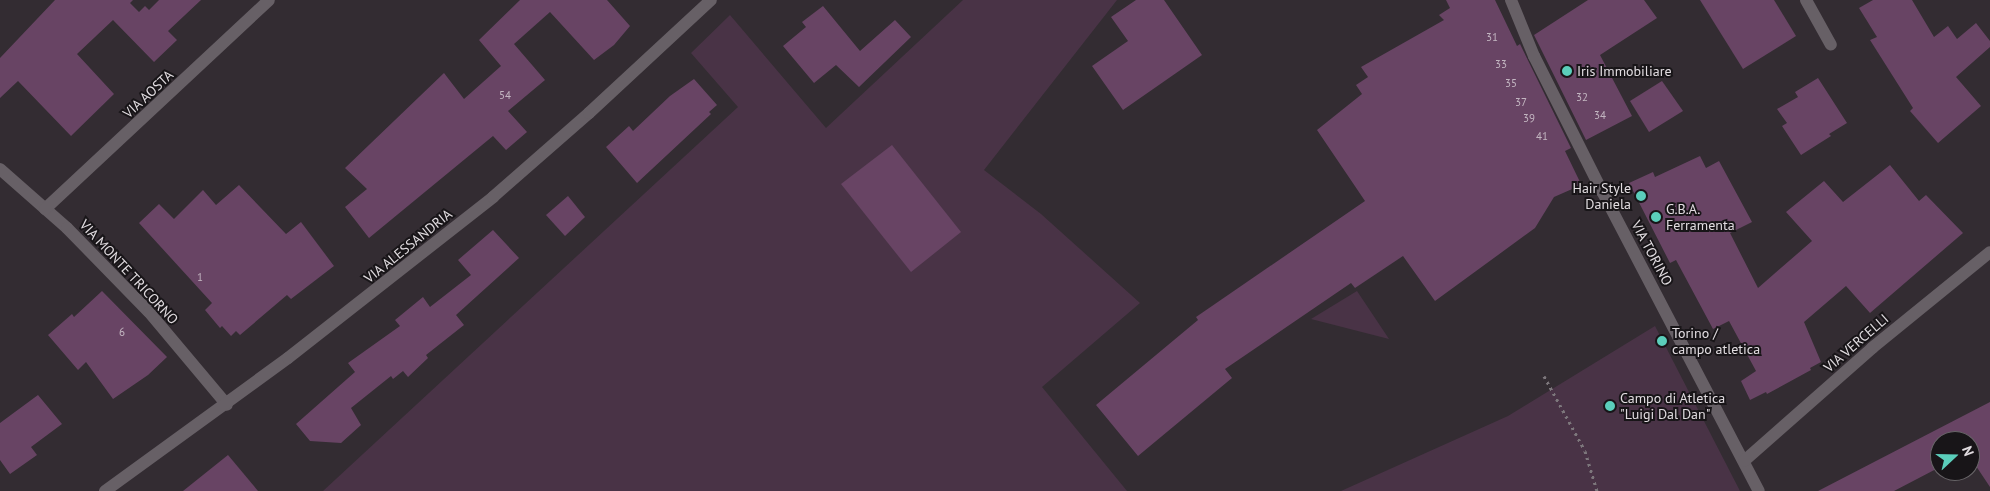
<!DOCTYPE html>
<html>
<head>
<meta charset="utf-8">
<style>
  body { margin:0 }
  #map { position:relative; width:1990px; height:491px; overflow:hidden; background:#332c32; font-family:"PT Sans",sans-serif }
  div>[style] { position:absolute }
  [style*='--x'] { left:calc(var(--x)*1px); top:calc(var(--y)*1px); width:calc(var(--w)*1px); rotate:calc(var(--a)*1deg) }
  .green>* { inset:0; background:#493346 }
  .building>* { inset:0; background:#684464 }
  .path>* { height:3px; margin-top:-1.5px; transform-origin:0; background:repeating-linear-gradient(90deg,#7d777c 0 2.5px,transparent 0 6.5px) }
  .minor>* { height:12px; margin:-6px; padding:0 6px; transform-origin:6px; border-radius:6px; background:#676066 }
  .dots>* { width:14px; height:14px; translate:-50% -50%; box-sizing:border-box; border:2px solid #181518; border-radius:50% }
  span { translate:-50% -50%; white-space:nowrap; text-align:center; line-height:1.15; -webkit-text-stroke:4px #181518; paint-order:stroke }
  .number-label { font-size:11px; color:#c3b6c1 }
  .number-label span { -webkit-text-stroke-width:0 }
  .poi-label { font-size:14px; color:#e1dce0 }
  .left { translate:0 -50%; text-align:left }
  .right { translate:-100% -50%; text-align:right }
  .street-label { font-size:14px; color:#e1dce0 }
  .north { position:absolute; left:1930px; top:431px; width:50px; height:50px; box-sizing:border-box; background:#181518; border:1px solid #686568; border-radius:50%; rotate:69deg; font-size:14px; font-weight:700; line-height:20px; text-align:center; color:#e1dce0 }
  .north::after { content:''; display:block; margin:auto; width:18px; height:22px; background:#5bcebb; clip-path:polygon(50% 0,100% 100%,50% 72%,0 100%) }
</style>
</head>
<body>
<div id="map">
  <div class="green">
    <div style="clip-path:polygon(963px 0,1117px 0,984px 170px,1041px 214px,1140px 303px,1042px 387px,1127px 491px,323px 491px,738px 107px,691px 53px,730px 15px,826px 128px)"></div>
    <div style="clip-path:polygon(1357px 291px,1389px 339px,1311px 319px)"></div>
    <div style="clip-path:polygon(1655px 326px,1740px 491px,1341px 491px,1508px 416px)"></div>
  </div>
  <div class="building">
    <div style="clip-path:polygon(55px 0,133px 0,130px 3px,139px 12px,145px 6px,149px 10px,159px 0,201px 0,168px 31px,177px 40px,154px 62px,113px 20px,77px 54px,114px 94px,71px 136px,18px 81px,0 98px,0 58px)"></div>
    <div style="clip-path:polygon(520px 0,607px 0,630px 26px,614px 45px,594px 60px,550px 12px,514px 44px,545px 80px,508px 111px,527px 132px,506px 150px,493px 136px,369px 238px,345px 207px,367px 189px,345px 168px,444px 73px,464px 99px,501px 66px,479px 40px)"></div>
    <div style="clip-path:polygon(1136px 0,1164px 0,1202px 55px,1123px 110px,1092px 66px,1128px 41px,1111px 17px)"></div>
    <div style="clip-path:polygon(1446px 0,1495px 0,1517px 46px,1520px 44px,1571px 148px,1565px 151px,1580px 182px,1579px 186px,1554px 197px,1535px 228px,1435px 301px,1403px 256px,1355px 288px,1351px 283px,1225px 369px,1232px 378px,1138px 456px,1096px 405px,1198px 320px,1196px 317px,1365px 201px,1317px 130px,1362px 94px,1356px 85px,1368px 77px,1361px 67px,1444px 20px,1439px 15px,1450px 8px)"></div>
    <div style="clip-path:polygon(1588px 0,1644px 0,1657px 18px,1600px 55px,1632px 116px,1586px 140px,1534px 35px)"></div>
    <div style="clip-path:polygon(1700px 0,1774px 0,1796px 36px,1743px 69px)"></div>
    <div style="clip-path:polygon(1873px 0,1912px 0,1934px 37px,1948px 26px,1957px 39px,1976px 23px,1990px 41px,1990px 47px,1956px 77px,1981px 106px,1938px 143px,1910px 111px,1913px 108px,1870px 40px,1877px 37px,1859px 8px)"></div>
    <div style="clip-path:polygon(823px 6px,860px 51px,895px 20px,911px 37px,859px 87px,836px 65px,814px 83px,783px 46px,806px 27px,802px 22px)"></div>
    <div style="clip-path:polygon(1818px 78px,1847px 123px,1829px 134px,1831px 136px,1801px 155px,1782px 126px,1787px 123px,1777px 109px,1798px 97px,1795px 92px)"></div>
    <div style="clip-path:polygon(694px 79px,717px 105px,709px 112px,711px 114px,637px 183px,606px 147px,629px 126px,633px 131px,670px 96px)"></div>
    <div style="clip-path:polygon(1662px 81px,1683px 111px,1649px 132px,1630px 101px)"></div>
    <div style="clip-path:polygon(892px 145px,961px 232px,911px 272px,841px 184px)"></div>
    <div style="clip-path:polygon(1700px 156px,1706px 168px,1719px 161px,1752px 222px,1730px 233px,1758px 288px,1812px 241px,1786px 212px,1824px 181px,1843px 202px,1890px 165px,1919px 201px,1926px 195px,1963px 233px,1870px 313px,1846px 286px,1804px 322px,1821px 362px,1810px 368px,1811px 370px,1767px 394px,1766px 392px,1750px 400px,1741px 381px,1756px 371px,1729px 321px,1713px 329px,1676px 260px,1670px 263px,1629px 183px,1653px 172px,1655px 177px)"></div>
    <div style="clip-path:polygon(239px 185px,286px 234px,301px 222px,334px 266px,291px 299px,287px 295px,240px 335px,236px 331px,231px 336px,222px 326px,220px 328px,205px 310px,212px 303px,139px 223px,159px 204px,174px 219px,203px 190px,216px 205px)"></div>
    <div style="clip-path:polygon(568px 196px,585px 217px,565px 236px,546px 215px)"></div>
    <div style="clip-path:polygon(493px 230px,519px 258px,456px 315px,464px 325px,426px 355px,428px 358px,408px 377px,403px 371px,393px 379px,391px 376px,351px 408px,361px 425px,341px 443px,310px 441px,296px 424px,355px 372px,348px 363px,400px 326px,395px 320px,423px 297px,430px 307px,471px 275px,458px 260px)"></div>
    <div style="clip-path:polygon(102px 291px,167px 357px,148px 375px,113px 399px,86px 362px,78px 370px,48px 335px,72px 314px,74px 317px)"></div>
    <div style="clip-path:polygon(38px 395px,62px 424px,31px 447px,37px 455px,10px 474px,0 460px,0 423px)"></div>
    <div style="clip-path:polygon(1990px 402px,1990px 487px,1970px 457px,1970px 441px,1940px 441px,1940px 467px,1894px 491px,1818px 491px)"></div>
    <div style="clip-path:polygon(228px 455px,258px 491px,183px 491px)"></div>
  </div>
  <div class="path">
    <div style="--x:1544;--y:376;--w:85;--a:61.3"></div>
    <div style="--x:1585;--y:451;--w:42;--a:73.3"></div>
  </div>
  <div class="minor">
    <div style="--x:1511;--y:0;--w:61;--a:67.7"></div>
    <div style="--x:1534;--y:56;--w:153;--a:63.3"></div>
    <div style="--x:1603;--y:193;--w:336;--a:62.4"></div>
    <div style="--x:1806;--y:0;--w:51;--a:60.9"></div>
    <div style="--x:0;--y:169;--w:89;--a:41.4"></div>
    <div style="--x:67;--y:228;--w:117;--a:45.7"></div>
    <div style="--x:149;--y:312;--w:121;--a:50"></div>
    <div style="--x:45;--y:209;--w:306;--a:-43"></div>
    <div style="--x:1744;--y:461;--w:171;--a:-41.4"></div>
    <div style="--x:1872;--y:348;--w:152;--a:-39.1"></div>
    <div style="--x:105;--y:491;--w:226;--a:-36"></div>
    <div style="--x:288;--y:358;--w:261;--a:-38.1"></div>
    <div style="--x:493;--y:197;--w:128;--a:-41.2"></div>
    <div style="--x:589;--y:113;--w:166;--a:-42.8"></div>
  </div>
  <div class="dots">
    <div style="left:1567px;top:71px;background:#5bcebb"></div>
    <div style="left:1641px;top:196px;background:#5bcebb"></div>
    <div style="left:1656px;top:217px;background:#5bcebb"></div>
    <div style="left:1662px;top:341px;background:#5bcebb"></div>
    <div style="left:1610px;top:406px;background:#5bcebb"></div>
  </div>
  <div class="number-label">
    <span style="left:1492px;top:37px">31</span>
    <span style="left:1501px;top:64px">33</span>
    <span style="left:1511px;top:83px">35</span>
    <span style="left:505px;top:95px">54</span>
    <span style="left:1582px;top:97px">32</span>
    <span style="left:1521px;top:102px">37</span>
    <span style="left:1600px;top:115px">34</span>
    <span style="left:1529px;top:118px">39</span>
    <span style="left:1542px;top:136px">41</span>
    <span style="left:200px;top:277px">1</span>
    <span style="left:122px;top:332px">6</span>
  </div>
  <div class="poi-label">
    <span class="left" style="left:1577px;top:71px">Iris Immobiliare</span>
    <span class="right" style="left:1631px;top:196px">Hair Style<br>Daniela</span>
    <span class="left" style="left:1666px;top:217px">G.B.A.<br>Ferramenta</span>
    <span class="left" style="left:1672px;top:341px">Torino /<br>campo atletica</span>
    <span class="left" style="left:1620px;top:406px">Campo di Atletica<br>"Luigi Dal Dan"</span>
  </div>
  <div class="street-label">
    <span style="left:148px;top:94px;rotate:-43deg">VIA AOSTA</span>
    <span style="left:408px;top:246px;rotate:-39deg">VIA ALESSANDRIA</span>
    <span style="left:1652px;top:253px;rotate:62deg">VIA TORINO</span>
    <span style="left:129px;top:272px;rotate:47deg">VIA MONTE TRICORNO</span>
    <span style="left:1856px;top:343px;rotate:-41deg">VIA VERCELLI</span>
  </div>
  <div class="north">N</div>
</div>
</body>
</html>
